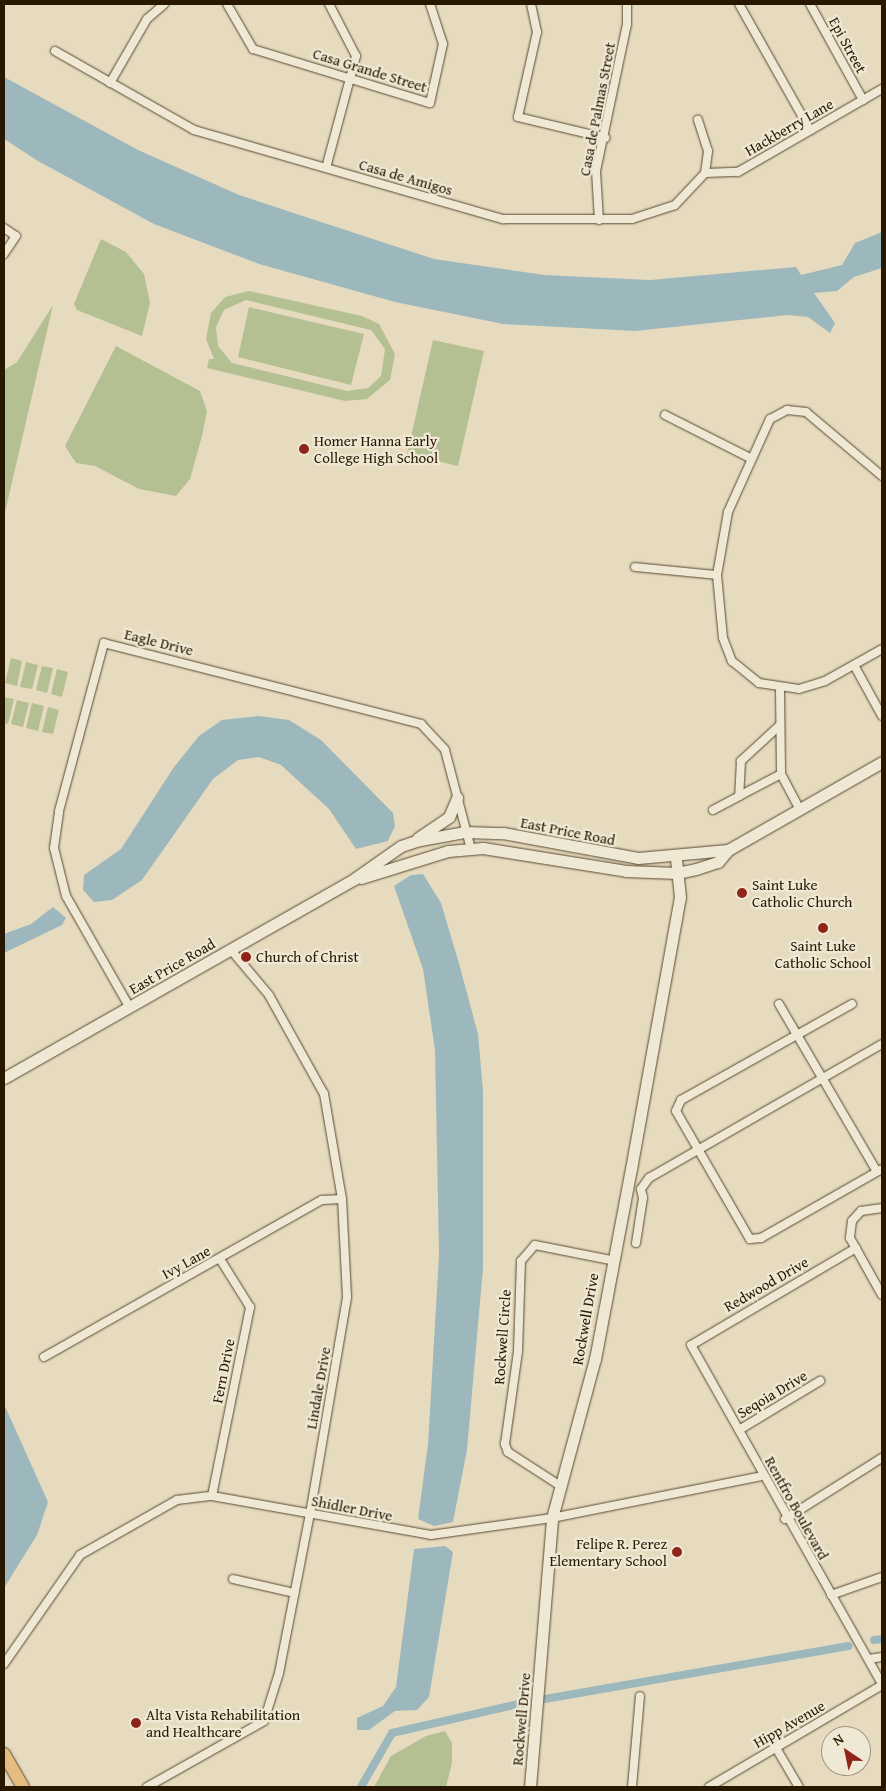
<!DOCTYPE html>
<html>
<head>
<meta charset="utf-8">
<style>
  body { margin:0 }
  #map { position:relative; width:886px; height:1791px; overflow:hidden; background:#e7dbbf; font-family:"Gentium Book Plus",serif }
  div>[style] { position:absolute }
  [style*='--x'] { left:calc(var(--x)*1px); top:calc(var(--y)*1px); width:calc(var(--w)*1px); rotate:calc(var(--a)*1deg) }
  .green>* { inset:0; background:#b4c092 }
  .water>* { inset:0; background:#9db8bd }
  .canal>* { height:8px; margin:-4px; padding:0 4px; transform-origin:4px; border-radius:4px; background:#9db8bd }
  .roads { filter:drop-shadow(0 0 1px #584930) drop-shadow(0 0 1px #584930) }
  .street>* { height:8px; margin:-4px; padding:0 4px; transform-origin:4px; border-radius:4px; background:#efe8d5 }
  .secondary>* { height:11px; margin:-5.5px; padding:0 5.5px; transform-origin:5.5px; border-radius:5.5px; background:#efe8d5 }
  .primary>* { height:12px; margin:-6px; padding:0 6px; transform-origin:6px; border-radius:6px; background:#e4be80 }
  .dots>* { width:14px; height:14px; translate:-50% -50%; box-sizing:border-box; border:2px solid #efe8d5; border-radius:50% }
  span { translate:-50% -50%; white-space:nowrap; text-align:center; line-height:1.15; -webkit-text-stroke:4.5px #efe8d5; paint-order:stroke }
  .street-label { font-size:15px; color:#291801 }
  .poi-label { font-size:15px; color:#291801 }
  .left { translate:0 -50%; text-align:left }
  .right { translate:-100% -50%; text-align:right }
  .frame { position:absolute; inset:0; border:5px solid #291801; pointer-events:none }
  .north { position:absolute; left:821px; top:1726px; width:50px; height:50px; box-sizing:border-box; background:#efe8d5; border:1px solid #a09580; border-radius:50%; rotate:326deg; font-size:14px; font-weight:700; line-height:20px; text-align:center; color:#291801 }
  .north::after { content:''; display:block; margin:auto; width:18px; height:22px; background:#8f2418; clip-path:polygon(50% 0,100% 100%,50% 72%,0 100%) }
</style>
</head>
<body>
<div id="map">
  <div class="green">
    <div style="clip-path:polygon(101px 239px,126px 252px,144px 274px,150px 303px,142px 336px,77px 310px,74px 304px)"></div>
    <div style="clip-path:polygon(evenodd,249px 291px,362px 316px,379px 324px,395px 354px,390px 380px,367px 399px,345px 401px,207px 368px,209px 359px,214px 359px,206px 339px,211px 313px,225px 297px,249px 291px,246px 300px,371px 330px,385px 349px,381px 376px,368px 388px,347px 391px,232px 363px,218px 346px,216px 327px,224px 310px,246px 300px)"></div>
    <div style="clip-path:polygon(53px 305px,4px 517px,4px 370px,17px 362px)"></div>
    <div style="clip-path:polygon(249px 307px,364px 334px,351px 385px,238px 357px)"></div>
    <div style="clip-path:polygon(433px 340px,484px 351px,458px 466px,407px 454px)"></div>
    <div style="clip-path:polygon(116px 346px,200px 391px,207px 411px,202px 436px,190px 479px,176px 496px,139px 489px,95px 466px,76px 463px,65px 446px)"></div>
    <div style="clip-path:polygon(11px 658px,22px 661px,17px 686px,5px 683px)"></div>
    <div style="clip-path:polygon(26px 662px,38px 665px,32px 689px,20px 687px)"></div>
    <div style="clip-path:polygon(42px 666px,53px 668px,47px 693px,36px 690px)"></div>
    <div style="clip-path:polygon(57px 669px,68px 672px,62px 697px,51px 694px)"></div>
    <div style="clip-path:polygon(4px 697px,14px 699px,8px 724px,4px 723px)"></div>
    <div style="clip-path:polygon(17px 700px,29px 703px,23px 727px,11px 724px)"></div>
    <div style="clip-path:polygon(32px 703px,44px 706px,38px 731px,26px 728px)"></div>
    <div style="clip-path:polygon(48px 707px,59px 710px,53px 734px,42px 732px)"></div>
    <div style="clip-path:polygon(445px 1731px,452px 1743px,452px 1763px,446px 1787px,374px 1787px,391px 1756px,426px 1736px)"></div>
  </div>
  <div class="water">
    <div style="clip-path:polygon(4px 77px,138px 150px,239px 195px,434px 259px,545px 275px,650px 280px,796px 267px,801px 275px,842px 265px,855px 243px,882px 232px,882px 268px,854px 277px,837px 291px,814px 293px,835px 323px,830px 333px,808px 317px,787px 315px,635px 331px,503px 324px,395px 302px,259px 264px,154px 224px,38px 161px,4px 139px)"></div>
    <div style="clip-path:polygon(259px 716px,289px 720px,321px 740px,393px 813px,395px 826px,388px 841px,356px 849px,329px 809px,281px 765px,259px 757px,238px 760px,213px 779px,142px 880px,112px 900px,94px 902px,83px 890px,84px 875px,121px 849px,174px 767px,199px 736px,222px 720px)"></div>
    <div style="clip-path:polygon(423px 874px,441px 903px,460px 967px,478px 1034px,483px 1091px,483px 1268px,467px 1450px,453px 1522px,434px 1526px,418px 1519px,428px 1444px,439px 1255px,435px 1050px,423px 969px,394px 886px,411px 875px)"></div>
    <div style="clip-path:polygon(53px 907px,66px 918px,62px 925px,4px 953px,4px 934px,31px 924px)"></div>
    <div style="clip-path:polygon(4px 1404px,48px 1502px,37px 1535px,4px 1588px)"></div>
    <div style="clip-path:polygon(445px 1546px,453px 1552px,429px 1697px,417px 1710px,395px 1711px,369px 1730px,357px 1730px,357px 1718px,383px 1706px,396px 1687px,414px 1549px)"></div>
  </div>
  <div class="canal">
    <div style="--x:874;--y:1640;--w:8;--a:-7"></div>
    <div style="--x:545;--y:1699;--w:308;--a:-9.9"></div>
    <div style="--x:361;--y:1787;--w:62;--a:-60.1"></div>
    <div style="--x:392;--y:1733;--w:134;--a:-12.9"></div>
  </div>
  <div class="roads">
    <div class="street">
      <div style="--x:227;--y:4;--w:52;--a:60"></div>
      <div style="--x:253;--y:49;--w:185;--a:17"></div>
      <div style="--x:430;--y:103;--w:60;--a:-77.6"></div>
      <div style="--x:443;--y:44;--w:42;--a:-108"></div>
      <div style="--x:531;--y:4;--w:29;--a:78"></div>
      <div style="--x:537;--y:32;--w:87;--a:102.6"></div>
      <div style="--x:518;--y:117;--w:90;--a:13.4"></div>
      <div style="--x:739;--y:4;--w:145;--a:60.6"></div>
      <div style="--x:810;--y:4;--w:110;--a:61.1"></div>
      <div style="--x:55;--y:51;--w:160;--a:29.6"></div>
      <div style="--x:194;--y:130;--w:322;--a:16.1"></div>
      <div style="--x:503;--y:219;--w:129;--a:0"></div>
      <div style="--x:632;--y:219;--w:45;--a:-18"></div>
      <div style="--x:675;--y:205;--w:44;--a:-46.8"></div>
      <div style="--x:705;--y:173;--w:22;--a:-82"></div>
      <div style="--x:708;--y:151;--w:33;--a:-108"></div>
      <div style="--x:110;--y:83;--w:74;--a:-60"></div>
      <div style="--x:147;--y:19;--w:23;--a:-41"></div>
      <div style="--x:326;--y:168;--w:116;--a:-75"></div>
      <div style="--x:356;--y:56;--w:59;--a:-117.4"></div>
      <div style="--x:705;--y:173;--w:33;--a:-2"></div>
      <div style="--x:738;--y:172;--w:166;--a:-30"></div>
      <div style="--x:599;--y:220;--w:49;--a:-93.5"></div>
      <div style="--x:596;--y:171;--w:150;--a:-78.1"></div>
      <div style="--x:627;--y:24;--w:20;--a:-90"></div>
      <div style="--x:4;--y:228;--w:14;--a:34"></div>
      <div style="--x:16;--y:236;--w:22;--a:124"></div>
      <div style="--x:665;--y:415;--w:95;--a:26.8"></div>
      <div style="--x:882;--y:476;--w:99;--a:-139.9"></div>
      <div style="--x:806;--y:412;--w:19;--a:-174"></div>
      <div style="--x:787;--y:410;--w:19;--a:152"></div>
      <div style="--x:770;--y:419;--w:102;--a:114.3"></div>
      <div style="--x:728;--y:512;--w:64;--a:99.9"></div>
      <div style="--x:717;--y:575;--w:63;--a:84.6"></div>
      <div style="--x:723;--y:638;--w:25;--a:69"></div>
      <div style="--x:732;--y:661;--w:35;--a:39"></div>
      <div style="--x:759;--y:683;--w:40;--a:8.5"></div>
      <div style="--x:799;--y:689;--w:27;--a:-17"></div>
      <div style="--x:825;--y:681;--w:65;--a:-29.3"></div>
      <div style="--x:635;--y:567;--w:82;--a:5.6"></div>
      <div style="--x:854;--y:665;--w:58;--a:61.2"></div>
      <div style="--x:780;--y:689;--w:85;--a:89.3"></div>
      <div style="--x:781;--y:774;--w:40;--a:62"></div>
      <div style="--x:779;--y:726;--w:52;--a:137.4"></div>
      <div style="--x:741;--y:761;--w:35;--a:93"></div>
      <div style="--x:739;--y:796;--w:47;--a:-27.6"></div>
      <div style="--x:713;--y:810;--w:30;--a:-28"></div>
      <div style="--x:779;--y:1004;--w:194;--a:59.7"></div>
      <div style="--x:852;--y:1004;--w:196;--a:150.7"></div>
      <div style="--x:681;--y:1100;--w:12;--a:114"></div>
      <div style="--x:676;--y:1111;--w:148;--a:60"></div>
      <div style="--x:750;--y:1239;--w:11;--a:-5"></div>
      <div style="--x:761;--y:1238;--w:139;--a:-29.7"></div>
      <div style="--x:130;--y:1008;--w:129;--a:-119.7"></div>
      <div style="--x:66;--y:896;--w:49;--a:-104"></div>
      <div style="--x:54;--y:848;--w:37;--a:-82"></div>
      <div style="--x:59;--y:811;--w:174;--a:-75"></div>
      <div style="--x:104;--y:643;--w:327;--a:14.3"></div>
      <div style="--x:421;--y:724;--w:35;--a:47"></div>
      <div style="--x:445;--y:750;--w:102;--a:75.3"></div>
      <div style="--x:641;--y:1189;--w:14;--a:-54"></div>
      <div style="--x:649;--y:1178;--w:269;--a:-29.9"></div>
      <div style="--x:882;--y:1208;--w:21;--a:172"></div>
      <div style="--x:861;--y:1211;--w:13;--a:132"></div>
      <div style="--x:852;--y:1221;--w:17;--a:97"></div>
      <div style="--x:850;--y:1238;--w:65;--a:60.7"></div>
      <div style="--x:636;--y:1243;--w:46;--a:-81.2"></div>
      <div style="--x:643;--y:1198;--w:9;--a:-103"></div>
      <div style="--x:856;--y:1248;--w:191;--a:149.5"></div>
      <div style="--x:691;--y:1345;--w:389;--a:60.6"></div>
      <div style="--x:44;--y:1357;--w:319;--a:-29.5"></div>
      <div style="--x:322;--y:1200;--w:20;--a:-3"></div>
      <div style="--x:739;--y:1430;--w:95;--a:-31.2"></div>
      <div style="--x:559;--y:1485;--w:61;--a:-147.1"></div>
      <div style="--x:508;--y:1452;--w:9;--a:-111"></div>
      <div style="--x:505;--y:1444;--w:94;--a:-82"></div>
      <div style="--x:518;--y:1351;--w:90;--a:-88.1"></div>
      <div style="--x:521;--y:1261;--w:21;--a:-49"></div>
      <div style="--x:535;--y:1245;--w:77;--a:11.2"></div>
      <div style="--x:212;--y:1496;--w:193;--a:-78.6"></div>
      <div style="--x:250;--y:1307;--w:57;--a:-122"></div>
      <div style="--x:785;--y:1519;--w:115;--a:-32.2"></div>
      <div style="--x:233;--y:1579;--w:63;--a:12.9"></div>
      <div style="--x:831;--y:1595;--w:54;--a:-19.4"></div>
      <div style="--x:869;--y:1659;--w:13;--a:-9"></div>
      <div style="--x:4;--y:1664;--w:133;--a:-55.1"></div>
      <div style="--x:80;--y:1555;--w:112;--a:-29.6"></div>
      <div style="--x:177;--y:1500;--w:35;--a:-7"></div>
      <div style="--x:212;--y:1496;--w:222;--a:10.1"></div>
      <div style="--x:431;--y:1535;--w:122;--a:-8"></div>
      <div style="--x:552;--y:1518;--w:215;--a:-11.3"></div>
      <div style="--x:776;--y:1748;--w:45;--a:59.5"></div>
      <div style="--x:147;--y:1787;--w:134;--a:-29.4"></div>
      <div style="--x:264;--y:1721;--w:50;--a:-72.6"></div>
      <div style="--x:279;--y:1673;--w:162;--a:-79"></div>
      <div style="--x:310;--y:1514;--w:220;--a:-80.3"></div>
      <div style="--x:347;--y:1297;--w:98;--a:-92.9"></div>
      <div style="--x:342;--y:1199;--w:107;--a:-99.7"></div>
      <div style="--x:324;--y:1094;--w:113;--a:-119.1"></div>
      <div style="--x:269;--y:995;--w:59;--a:-130.2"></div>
      <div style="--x:632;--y:1787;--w:91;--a:-85"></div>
      <div style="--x:709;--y:1787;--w:201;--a:-30.5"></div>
    </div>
    <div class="secondary">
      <div style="--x:418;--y:838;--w:37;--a:-34"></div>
      <div style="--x:449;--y:817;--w:21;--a:-67"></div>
      <div style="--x:361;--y:878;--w:91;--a:-17.2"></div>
      <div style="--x:448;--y:851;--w:35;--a:-5"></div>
      <div style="--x:483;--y:848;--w:145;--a:9.1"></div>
      <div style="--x:626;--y:871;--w:51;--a:2.2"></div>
      <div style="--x:677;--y:873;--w:19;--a:-12"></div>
      <div style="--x:696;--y:869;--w:23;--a:-18"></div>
      <div style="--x:718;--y:862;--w:16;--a:-50"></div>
      <div style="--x:728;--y:850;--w:177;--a:-29.7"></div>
      <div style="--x:4;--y:1078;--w:403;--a:-29.6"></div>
      <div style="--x:354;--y:879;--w:57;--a:-35.1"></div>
      <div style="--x:401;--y:846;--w:20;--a:-18"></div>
      <div style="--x:420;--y:840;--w:46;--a:-10.1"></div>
      <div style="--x:465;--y:832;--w:38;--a:2"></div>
      <div style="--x:503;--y:833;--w:137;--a:10.5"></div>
      <div style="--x:638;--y:858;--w:90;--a:-5.1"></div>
      <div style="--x:530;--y:1787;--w:270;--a:-85.3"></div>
      <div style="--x:552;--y:1518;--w:165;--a:-74.9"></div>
      <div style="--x:595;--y:1359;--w:193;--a:-79.3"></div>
      <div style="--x:631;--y:1169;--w:276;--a:-79.8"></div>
      <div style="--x:680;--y:897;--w:39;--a:-96"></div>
    </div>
    <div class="primary">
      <div style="--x:4;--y:1754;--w:38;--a:60"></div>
    </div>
  </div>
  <div class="dots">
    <div style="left:304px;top:449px;background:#8f2418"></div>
    <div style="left:742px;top:893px;background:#8f2418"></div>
    <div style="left:823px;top:928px;background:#8f2418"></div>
    <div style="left:246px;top:957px;background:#8f2418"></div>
    <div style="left:677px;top:1552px;background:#8f2418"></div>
    <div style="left:136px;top:1723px;background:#8f2418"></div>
  </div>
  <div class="street-label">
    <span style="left:848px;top:45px;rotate:61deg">Epi Street</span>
    <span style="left:370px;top:70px;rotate:17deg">Casa Grande Street</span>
    <span style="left:597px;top:109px;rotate:-79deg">Casa de Palmas Street</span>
    <span style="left:789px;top:127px;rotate:-30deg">Hackberry Lane</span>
    <span style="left:406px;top:177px;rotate:16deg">Casa de Amigos</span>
    <span style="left:159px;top:642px;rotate:14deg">Eagle Drive</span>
    <span style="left:568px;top:831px;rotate:11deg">East Price Road</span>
    <span style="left:172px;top:966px;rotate:-30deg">East Price Road</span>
    <span style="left:186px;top:1262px;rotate:-29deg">Ivy Lane</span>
    <span style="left:766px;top:1284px;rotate:-30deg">Redwood Drive</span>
    <span style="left:585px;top:1319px;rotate:-80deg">Rockwell Drive</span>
    <span style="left:502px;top:1337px;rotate:-86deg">Rockwell Circle</span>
    <span style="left:223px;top:1371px;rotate:-79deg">Fern Drive</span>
    <span style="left:318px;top:1388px;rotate:-80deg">Lindale Drive</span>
    <span style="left:772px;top:1394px;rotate:-31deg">Seqoia Drive</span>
    <span style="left:352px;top:1508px;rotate:11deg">Shidler Drive</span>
    <span style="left:797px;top:1508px;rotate:61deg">Rentfro Boulevard</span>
    <span style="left:521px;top:1719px;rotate:-85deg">Rockwell Drive</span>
    <span style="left:789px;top:1724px;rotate:-30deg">Hipp Avenue</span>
  </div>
  <div class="poi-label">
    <span class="left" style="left:314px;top:449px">Homer Hanna Early<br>College High School</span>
    <span class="left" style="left:752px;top:893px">Saint Luke<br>Catholic Church</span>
    <span style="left:823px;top:954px">Saint Luke<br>Catholic School</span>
    <span class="left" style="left:256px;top:957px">Church of Christ</span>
    <span class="right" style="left:667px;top:1552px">Felipe R. Perez<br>Elementary School</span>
    <span class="left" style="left:146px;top:1723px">Alta Vista Rehabilitation<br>and Healthcare</span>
  </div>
  <div class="frame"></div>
  <div class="north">N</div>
</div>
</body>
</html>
